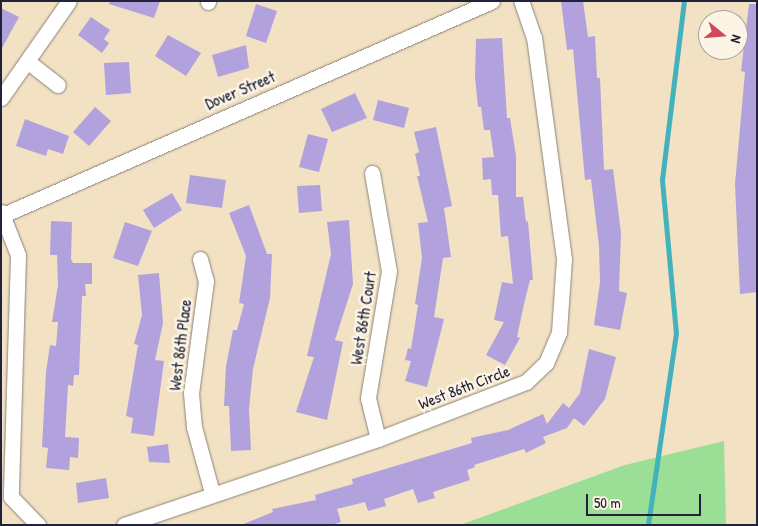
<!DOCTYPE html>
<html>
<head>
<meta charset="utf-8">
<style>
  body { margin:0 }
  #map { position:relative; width:758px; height:526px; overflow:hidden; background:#f2e1c2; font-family:"Patrick Hand",sans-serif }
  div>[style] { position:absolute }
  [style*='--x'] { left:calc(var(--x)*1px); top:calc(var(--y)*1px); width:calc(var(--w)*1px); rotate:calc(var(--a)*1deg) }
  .green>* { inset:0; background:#9bde95 }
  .stream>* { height:4.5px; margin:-2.25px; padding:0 2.25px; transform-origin:2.25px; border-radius:2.25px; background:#43b2bd }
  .building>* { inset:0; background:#b1a2de }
  .roads { filter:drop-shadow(0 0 1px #8a827e) drop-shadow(0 0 1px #8a827e) }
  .minor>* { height:15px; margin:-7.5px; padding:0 7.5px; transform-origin:7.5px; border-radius:7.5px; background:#fff }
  span { translate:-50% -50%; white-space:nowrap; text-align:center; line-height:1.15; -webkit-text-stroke:5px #fcf5e5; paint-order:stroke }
  .street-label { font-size:16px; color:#22223b }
  .frame { position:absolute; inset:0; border:2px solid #22223b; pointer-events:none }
  .north { position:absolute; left:698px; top:10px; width:50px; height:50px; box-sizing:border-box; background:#fcf5e5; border:1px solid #a5a1a1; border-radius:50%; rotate:107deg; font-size:14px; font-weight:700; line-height:20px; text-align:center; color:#22223b }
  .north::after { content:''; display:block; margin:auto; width:18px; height:22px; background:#d1495b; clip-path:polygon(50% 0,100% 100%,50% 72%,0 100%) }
  .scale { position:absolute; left:586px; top:494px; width:115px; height:22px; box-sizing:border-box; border:2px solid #22223b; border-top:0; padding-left:6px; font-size:15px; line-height:18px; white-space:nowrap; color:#22223b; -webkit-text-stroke:4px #fcf5e5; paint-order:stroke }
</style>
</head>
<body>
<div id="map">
  <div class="green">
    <div style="clip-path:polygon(724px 441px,726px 525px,460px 525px,625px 465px)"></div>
  </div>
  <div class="stream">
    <div style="--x:648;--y:525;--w:193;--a:-81.7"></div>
    <div style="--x:676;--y:334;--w:155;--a:-95.2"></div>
    <div style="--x:662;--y:180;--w:180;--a:-83"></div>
  </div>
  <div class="building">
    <div style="clip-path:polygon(110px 1px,160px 1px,154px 18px,109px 4px)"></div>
    <div style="clip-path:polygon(561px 1px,583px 1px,588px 37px,595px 36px,597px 78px,600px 78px,604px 170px,613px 169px,621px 233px,619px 291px,627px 293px,620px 330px,594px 325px,600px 282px,599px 246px,591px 179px,585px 180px,573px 49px,567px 50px)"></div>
    <div style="clip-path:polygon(256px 4px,277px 11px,266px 43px,246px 36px)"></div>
    <div style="clip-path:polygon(749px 4px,757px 4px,757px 292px,740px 294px,735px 184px,745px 72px,741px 71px)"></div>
    <div style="clip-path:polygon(1px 8px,19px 17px,1px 50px)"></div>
    <div style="clip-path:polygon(91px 17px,110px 30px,104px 39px,109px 43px,102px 53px,78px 35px)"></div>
    <div style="clip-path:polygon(168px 35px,201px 53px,186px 76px,155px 56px)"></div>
    <div style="clip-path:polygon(502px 38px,507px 118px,510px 118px,516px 156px,516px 197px,523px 197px,526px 222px,528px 221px,533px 280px,530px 280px,524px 304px,517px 337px,520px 338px,505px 365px,486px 355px,504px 322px,494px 320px,502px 282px,513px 284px,508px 236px,501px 237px,498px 195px,492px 195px,491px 179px,483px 180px,482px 158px,494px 157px,490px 130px,484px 130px,481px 107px,478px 107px,475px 77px,476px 39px)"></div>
    <div style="clip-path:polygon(246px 45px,249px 68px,218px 77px,212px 55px)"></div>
    <div style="clip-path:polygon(129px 62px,131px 93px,106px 95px,104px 63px)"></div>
    <div style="clip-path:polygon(355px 93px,367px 118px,332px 132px,321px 109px)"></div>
    <div style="clip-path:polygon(378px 100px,409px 108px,404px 128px,373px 120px)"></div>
    <div style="clip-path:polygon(95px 107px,111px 121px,89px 146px,73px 132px)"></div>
    <div style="clip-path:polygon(25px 119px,69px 136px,63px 154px,48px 149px,46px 156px,16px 146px)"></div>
    <div style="clip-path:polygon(436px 127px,452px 206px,444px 208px,451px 257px,443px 258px,434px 317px,444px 319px,427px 387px,405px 381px,411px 361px,405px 360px,408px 348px,411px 349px,418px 305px,415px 304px,422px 258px,418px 223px,428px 222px,417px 176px,420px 176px,415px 154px,419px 152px,414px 132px)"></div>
    <div style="clip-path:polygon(308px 134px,328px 139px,319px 172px,299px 167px)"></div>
    <div style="clip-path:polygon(190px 175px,226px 180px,222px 208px,186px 203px)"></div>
    <div style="clip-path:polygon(320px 185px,322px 211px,299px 213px,297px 186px)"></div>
    <div style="clip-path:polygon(172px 193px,182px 210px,154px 228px,143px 210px)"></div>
    <div style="clip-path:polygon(249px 205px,267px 254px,272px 254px,270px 298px,253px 369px,249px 409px,251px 450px,231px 451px,229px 406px,224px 406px,226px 366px,233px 330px,237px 330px,244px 304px,239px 303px,246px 256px,229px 213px)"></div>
    <div style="clip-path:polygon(349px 220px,353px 284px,335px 340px,343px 342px,327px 420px,296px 412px,314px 357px,307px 356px,331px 254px,327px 222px)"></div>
    <div style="clip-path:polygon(51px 221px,72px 222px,71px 259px,73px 263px,92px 263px,92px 284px,85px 284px,86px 296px,82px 296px,79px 375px,74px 375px,73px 386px,68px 385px,65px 437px,79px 438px,78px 458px,70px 457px,69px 470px,46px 468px,48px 448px,42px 447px,46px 372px,50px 345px,56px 346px,58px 322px,52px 322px,58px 285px,57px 255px,50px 255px)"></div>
    <div style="clip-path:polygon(125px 222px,152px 231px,138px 266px,113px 258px)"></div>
    <div style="clip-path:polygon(159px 273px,163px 323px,155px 360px,164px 361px,154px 436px,131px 433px,133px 418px,126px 416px,138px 345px,134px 344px,142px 315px,138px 275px)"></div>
    <div style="clip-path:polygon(589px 349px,616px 357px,605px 399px,584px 426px,574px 418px,567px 428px,543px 437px,546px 443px,526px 453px,524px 449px,474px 465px,475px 467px,467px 470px,470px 480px,433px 492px,435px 498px,418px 503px,413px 489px,384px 499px,386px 506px,368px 511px,365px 502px,337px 509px,341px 522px,331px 525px,241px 525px,273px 512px,272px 509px,316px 500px,315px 495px,353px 484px,352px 479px,472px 443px,471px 438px,508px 430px,543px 414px,547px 424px,563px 403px,569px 408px,580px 393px)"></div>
    <div style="clip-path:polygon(168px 444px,170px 463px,149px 462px,147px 447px)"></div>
    <div style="clip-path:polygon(106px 478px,109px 498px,78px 503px,76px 483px)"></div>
  </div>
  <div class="roads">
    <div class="minor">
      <div style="--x:208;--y:2;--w:1;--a:-90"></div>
      <div style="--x:27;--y:61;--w:39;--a:38"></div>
      <div style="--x:1;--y:98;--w:118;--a:-55"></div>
      <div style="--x:372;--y:173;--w:99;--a:80.2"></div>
      <div style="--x:389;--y:271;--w:129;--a:99.4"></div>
      <div style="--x:368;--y:398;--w:42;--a:76.3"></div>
      <div style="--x:1;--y:212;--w:46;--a:68.4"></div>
      <div style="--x:18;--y:255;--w:242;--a:91.7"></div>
      <div style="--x:11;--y:497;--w:39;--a:46"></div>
      <div style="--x:3;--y:215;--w:534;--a:-23.64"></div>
      <div style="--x:200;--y:259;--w:23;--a:75"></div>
      <div style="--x:206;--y:281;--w:113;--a:97.6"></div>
      <div style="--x:191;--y:393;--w:34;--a:85"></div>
      <div style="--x:194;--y:427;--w:68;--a:74.7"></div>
      <div style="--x:124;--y:525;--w:268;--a:-18.7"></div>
      <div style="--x:378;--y:439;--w:159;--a:-21.1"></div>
      <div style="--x:526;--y:382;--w:28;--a:-44"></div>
      <div style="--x:546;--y:363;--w:34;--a:-67"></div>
      <div style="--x:559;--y:332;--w:73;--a:-86.1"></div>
      <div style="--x:564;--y:259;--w:223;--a:-97.7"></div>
      <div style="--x:534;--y:38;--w:39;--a:-109"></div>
    </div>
  </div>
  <div class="street-label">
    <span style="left:240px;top:90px;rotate:-23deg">Dover Street</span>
    <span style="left:363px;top:318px;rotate:-81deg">West 86th Court</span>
    <span style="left:180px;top:345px;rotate:-83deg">West 86th Place</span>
    <span style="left:464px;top:387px;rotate:-21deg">West 86th Circle</span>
  </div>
  <div class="frame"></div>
  <div class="north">N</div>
  <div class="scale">50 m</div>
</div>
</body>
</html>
